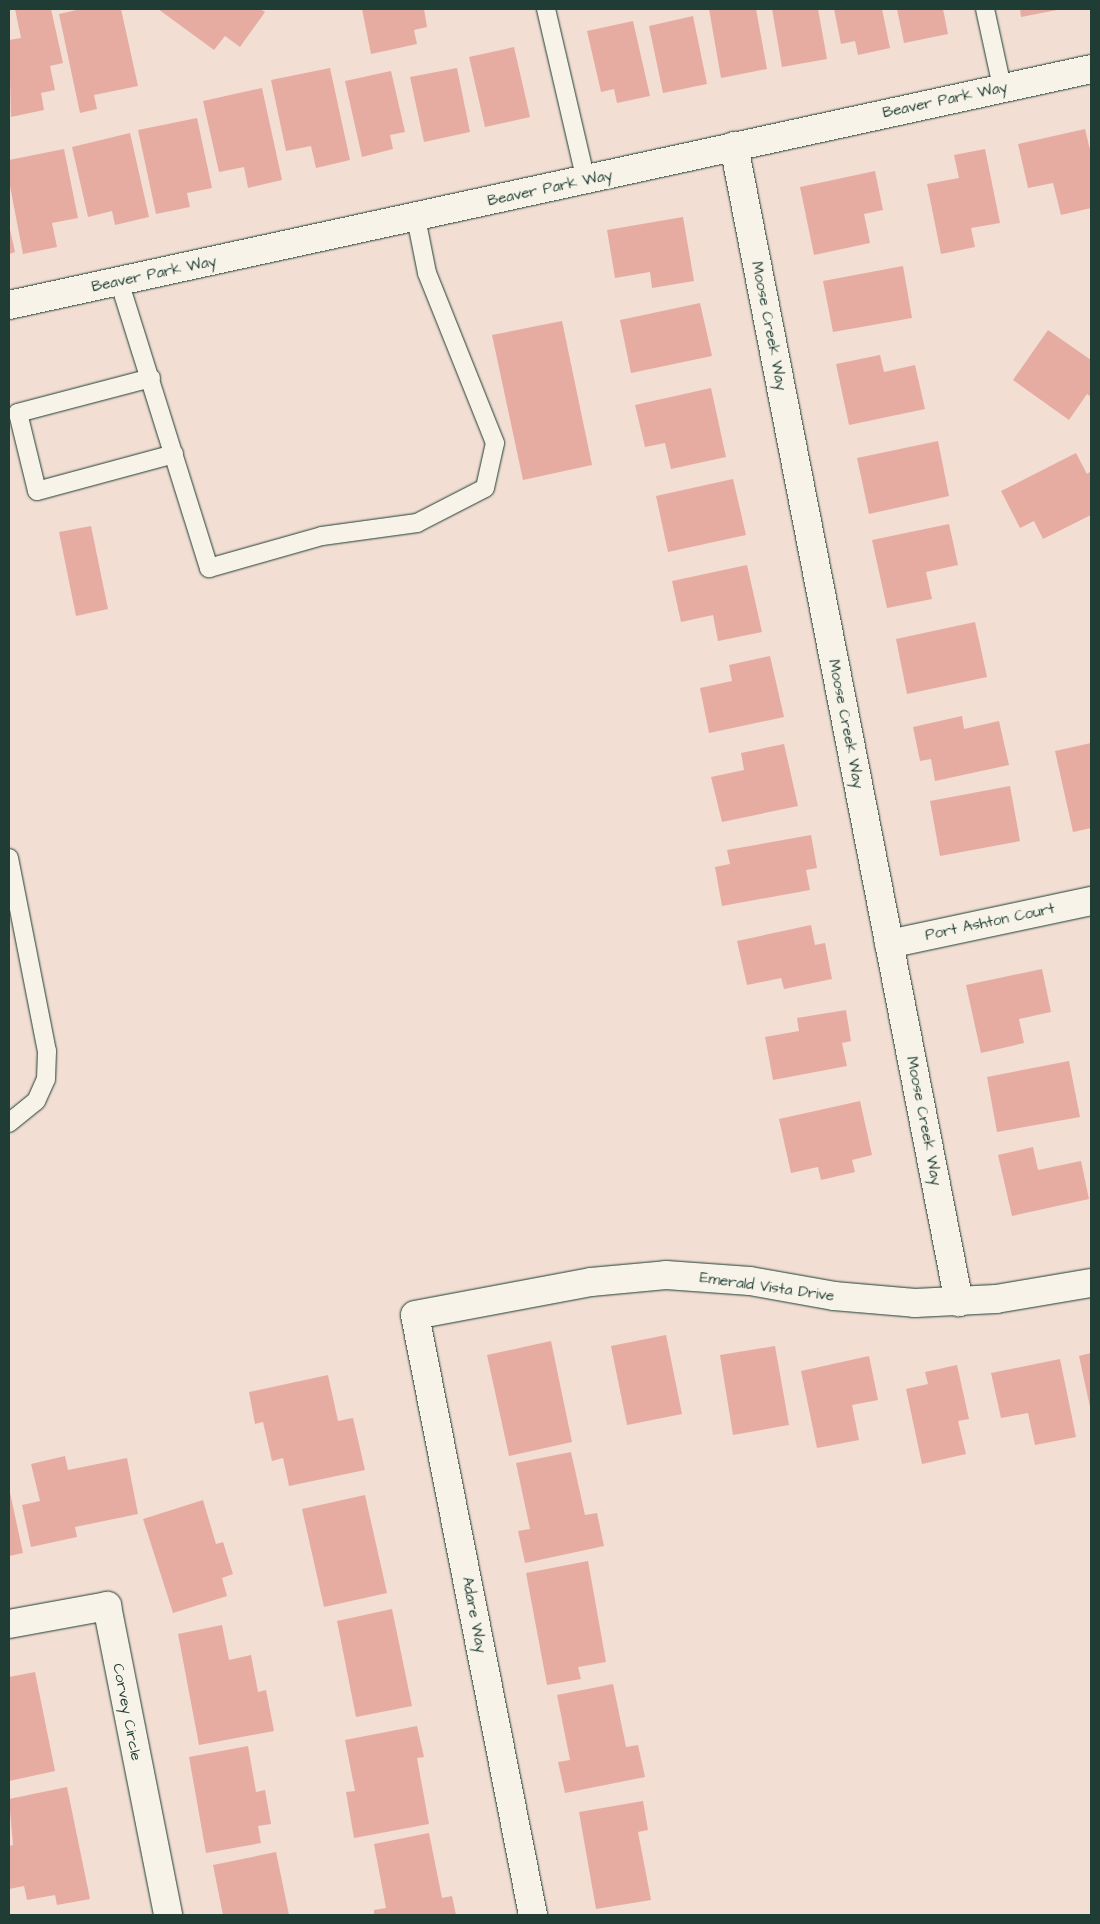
<!DOCTYPE html>
<html>
<head>
<meta charset="utf-8">
<style>
  body { margin:0 }
  #map { position:relative; width:1100px; height:1924px; overflow:hidden; background:#f2ded3; font-family:"Architects Daughter",sans-serif }
  div>[style] { position:absolute }
  [style*='--x'] { left:calc(var(--x)*1px); top:calc(var(--y)*1px); width:calc(var(--w)*1px); rotate:calc(var(--a)*1deg) }
  .building>* { inset:0; background:#e6aca2 }
  .roads { filter:drop-shadow(0 0 1px #1f3d34) drop-shadow(0 0 1px #1f3d34) }
  .service>* { height:18px; margin:-9px; padding:0 9px; transform-origin:9px; border-radius:9px; background:#f7f3e8 }
  .minor>* { height:28px; margin:-14px; padding:0 14px; transform-origin:14px; border-radius:14px; background:#f7f3e8 }
  span { translate:-50% -50%; white-space:nowrap; text-align:center; line-height:1.15; -webkit-text-stroke:4.5px #f7f3e8; paint-order:stroke }
  .street-label { font-size:15px; color:#1f3d34 }
  .frame { position:absolute; inset:0; border:10px solid #1f3d34; pointer-events:none }
</style>
</head>
<body>
<div id="map">
  <div class="building">
    <div style="clip-path:polygon(15px 9px,51px 9px,63px 63px,50px 66px,55px 90px,41px 93px,44px 110px,11px 117px,9px 40px,21px 38px)"></div>
    <div style="clip-path:polygon(81px 9px,121px 9px,138px 86px,94px 95px,97px 109px,80px 113px,59px 14px)"></div>
    <div style="clip-path:polygon(158px 9px,260px 9px,265px 12px,240px 47px,225px 36px,214px 50px)"></div>
    <div style="clip-path:polygon(362px 9px,424px 9px,427px 27px,414px 30px,417px 44px,371px 54px)"></div>
    <div style="clip-path:polygon(709px 9px,756px 9px,767px 69px,721px 78px)"></div>
    <div style="clip-path:polygon(772px 9px,818px 9px,827px 59px,782px 67px)"></div>
    <div style="clip-path:polygon(834px 9px,882px 9px,890px 48px,858px 55px,855px 41px,841px 44px)"></div>
    <div style="clip-path:polygon(897px 9px,943px 9px,948px 34px,904px 43px)"></div>
    <div style="clip-path:polygon(1020px 9px,1056px 9px,1057px 10px,1021px 17px)"></div>
    <div style="clip-path:polygon(693px 16px,707px 84px,663px 93px,649px 26px)"></div>
    <div style="clip-path:polygon(633px 21px,650px 96px,617px 103px,614px 89px,601px 92px,587px 31px)"></div>
    <div style="clip-path:polygon(514px 47px,530px 117px,485px 127px,469px 57px)"></div>
    <div style="clip-path:polygon(330px 68px,350px 160px,316px 168px,311px 146px,286px 151px,271px 80px)"></div>
    <div style="clip-path:polygon(457px 68px,470px 132px,424px 142px,410px 77px)"></div>
    <div style="clip-path:polygon(391px 71px,405px 132px,390px 135px,393px 149px,362px 157px,345px 81px)"></div>
    <div style="clip-path:polygon(262px 88px,282px 180px,248px 188px,244px 167px,219px 172px,203px 101px)"></div>
    <div style="clip-path:polygon(197px 118px,212px 188px,187px 193px,190px 207px,156px 214px,138px 130px)"></div>
    <div style="clip-path:polygon(1085px 129px,1091px 154px,1091px 208px,1061px 215px,1053px 183px,1028px 188px,1018px 144px)"></div>
    <div style="clip-path:polygon(130px 133px,149px 217px,115px 225px,112px 211px,88px 217px,72px 147px)"></div>
    <div style="clip-path:polygon(64px 149px,78px 218px,52px 223px,57px 247px,23px 254px,9px 181px,9px 160px)"></div>
    <div style="clip-path:polygon(985px 149px,1000px 223px,971px 228px,975px 247px,941px 254px,927px 184px,959px 178px,954px 155px)"></div>
    <div style="clip-path:polygon(875px 171px,883px 210px,864px 214px,870px 243px,814px 255px,800px 187px)"></div>
    <div style="clip-path:polygon(683px 217px,694px 281px,652px 288px,650px 272px,615px 278px,607px 230px)"></div>
    <div style="clip-path:polygon(9px 225px,15px 252px,9px 254px)"></div>
    <div style="clip-path:polygon(903px 266px,912px 318px,833px 332px,823px 281px)"></div>
    <div style="clip-path:polygon(700px 303px,712px 356px,631px 373px,620px 320px)"></div>
    <div style="clip-path:polygon(562px 321px,592px 465px,523px 480px,492px 335px)"></div>
    <div style="clip-path:polygon(1048px 330px,1091px 360px,1091px 397px,1087px 394px,1069px 420px,1013px 380px)"></div>
    <div style="clip-path:polygon(880px 355px,884px 372px,915px 365px,925px 409px,849px 425px,836px 364px)"></div>
    <div style="clip-path:polygon(711px 388px,726px 457px,671px 469px,665px 443px,645px 447px,635px 405px)"></div>
    <div style="clip-path:polygon(938px 441px,949px 496px,869px 514px,857px 458px)"></div>
    <div style="clip-path:polygon(1076px 453px,1087px 474px,1091px 471px,1091px 515px,1043px 539px,1034px 521px,1020px 528px,1001px 491px)"></div>
    <div style="clip-path:polygon(733px 479px,746px 535px,668px 552px,656px 496px)"></div>
    <div style="clip-path:polygon(949px 524px,958px 565px,926px 572px,932px 599px,887px 608px,872px 540px)"></div>
    <div style="clip-path:polygon(91px 526px,108px 609px,76px 616px,59px 532px)"></div>
    <div style="clip-path:polygon(747px 565px,762px 632px,718px 641px,713px 615px,681px 622px,672px 581px)"></div>
    <div style="clip-path:polygon(975px 622px,987px 677px,907px 694px,896px 639px)"></div>
    <div style="clip-path:polygon(770px 656px,784px 717px,709px 733px,700px 688px,732px 681px,729px 665px)"></div>
    <div style="clip-path:polygon(962px 716px,964px 729px,999px 721px,1009px 765px,935px 781px,931px 759px,920px 761px,913px 727px)"></div>
    <div style="clip-path:polygon(1091px 743px,1091px 828px,1073px 832px,1055px 751px)"></div>
    <div style="clip-path:polygon(784px 744px,798px 806px,722px 822px,711px 777px,744px 770px,741px 753px)"></div>
    <div style="clip-path:polygon(1010px 786px,1020px 841px,940px 856px,930px 801px)"></div>
    <div style="clip-path:polygon(811px 835px,817px 868px,806px 870px,810px 890px,722px 906px,715px 867px,730px 864px,727px 850px)"></div>
    <div style="clip-path:polygon(811px 925px,815px 945px,825px 943px,832px 979px,784px 989px,781px 978px,747px 985px,737px 941px)"></div>
    <div style="clip-path:polygon(1042px 969px,1051px 1012px,1019px 1019px,1024px 1043px,981px 1053px,966px 985px)"></div>
    <div style="clip-path:polygon(846px 1010px,851px 1041px,842px 1043px,847px 1066px,773px 1080px,765px 1037px,799px 1031px,797px 1018px)"></div>
    <div style="clip-path:polygon(1069px 1061px,1080px 1117px,997px 1132px,987px 1077px)"></div>
    <div style="clip-path:polygon(860px 1101px,872px 1155px,852px 1160px,855px 1172px,821px 1180px,818px 1167px,791px 1173px,779px 1119px)"></div>
    <div style="clip-path:polygon(1033px 1147px,1038px 1170px,1081px 1161px,1089px 1199px,1012px 1216px,998px 1155px)"></div>
    <div style="clip-path:polygon(666px 1335px,682px 1414px,627px 1425px,611px 1346px)"></div>
    <div style="clip-path:polygon(551px 1341px,572px 1442px,509px 1456px,487px 1355px)"></div>
    <div style="clip-path:polygon(775px 1346px,789px 1425px,733px 1435px,720px 1355px)"></div>
    <div style="clip-path:polygon(1091px 1353px,1091px 1407px,1090px 1407px,1079px 1356px)"></div>
    <div style="clip-path:polygon(869px 1356px,878px 1400px,852px 1405px,859px 1440px,817px 1448px,801px 1371px)"></div>
    <div style="clip-path:polygon(1060px 1359px,1076px 1437px,1035px 1445px,1028px 1413px,1001px 1418px,991px 1373px)"></div>
    <div style="clip-path:polygon(957px 1365px,969px 1419px,958px 1421px,966px 1454px,922px 1464px,906px 1389px,928px 1384px,925px 1372px)"></div>
    <div style="clip-path:polygon(328px 1375px,338px 1421px,353px 1418px,365px 1470px,289px 1486px,283px 1458px,272px 1461px,263px 1422px,255px 1424px,249px 1392px)"></div>
    <div style="clip-path:polygon(571px 1452px,585px 1515px,597px 1513px,604px 1546px,525px 1563px,518px 1531px,530px 1529px,516px 1463px)"></div>
    <div style="clip-path:polygon(65px 1456px,68px 1470px,127px 1458px,138px 1514px,75px 1527px,77px 1537px,31px 1547px,22px 1505px,40px 1501px,31px 1464px)"></div>
    <div style="clip-path:polygon(9px 1488px,23px 1553px,9px 1556px)"></div>
    <div style="clip-path:polygon(365px 1495px,387px 1593px,324px 1607px,302px 1509px)"></div>
    <div style="clip-path:polygon(203px 1500px,216px 1544px,223px 1542px,233px 1574px,222px 1578px,227px 1596px,173px 1613px,143px 1519px)"></div>
    <div style="clip-path:polygon(588px 1561px,606px 1662px,578px 1667px,581px 1679px,547px 1685px,526px 1573px)"></div>
    <div style="clip-path:polygon(392px 1609px,412px 1706px,356px 1717px,337px 1621px)"></div>
    <div style="clip-path:polygon(222px 1625px,229px 1660px,251px 1655px,258px 1692px,266px 1690px,274px 1731px,199px 1745px,178px 1634px)"></div>
    <div style="clip-path:polygon(35px 1672px,55px 1771px,9px 1781px,9px 1677px)"></div>
    <div style="clip-path:polygon(613px 1684px,626px 1747px,638px 1745px,645px 1777px,565px 1793px,558px 1762px,570px 1760px,557px 1695px)"></div>
    <div style="clip-path:polygon(417px 1726px,424px 1757px,417px 1758px,429px 1824px,354px 1838px,346px 1792px,355px 1791px,345px 1740px)"></div>
    <div style="clip-path:polygon(248px 1746px,256px 1792px,265px 1790px,271px 1824px,258px 1826px,261px 1843px,206px 1853px,189px 1757px)"></div>
    <div style="clip-path:polygon(67px 1787px,90px 1899px,57px 1905px,55px 1895px,27px 1900px,24px 1886px,9px 1889px,9px 1846px,13px 1845px,9px 1799px)"></div>
    <div style="clip-path:polygon(643px 1801px,648px 1830px,638px 1832px,651px 1900px,596px 1909px,579px 1812px)"></div>
    <div style="clip-path:polygon(429px 1833px,442px 1898px,452px 1896px,456px 1915px,374px 1915px,374px 1910px,386px 1908px,374px 1844px)"></div>
    <div style="clip-path:polygon(276px 1852px,289px 1915px,223px 1915px,213px 1865px)"></div>
  </div>
  <div class="roads">
    <div class="service">
      <div style="--x:546;--y:9;--w:177;--a:76.9"></div>
      <div style="--x:985;--y:9;--w:80;--a:77.7"></div>
      <div style="--x:119;--y:281;--w:301;--a:72.6"></div>
      <div style="--x:209;--y:568;--w:117;--a:-15.8"></div>
      <div style="--x:322;--y:536;--w:96;--a:-7.8"></div>
      <div style="--x:417;--y:523;--w:76;--a:-27.2"></div>
      <div style="--x:485;--y:488;--w:46;--a:-77.5"></div>
      <div style="--x:495;--y:443;--w:183;--a:-111.8"></div>
      <div style="--x:427;--y:273;--w:56;--a:-101.3"></div>
      <div style="--x:151;--y:378;--w:138;--a:165.3"></div>
      <div style="--x:18;--y:413;--w:80;--a:76.3"></div>
      <div style="--x:37;--y:491;--w:142;--a:-15.1"></div>
      <div style="--x:9;--y:858;--w:197;--a:78.9"></div>
      <div style="--x:47;--y:1051;--w:28;--a:92"></div>
      <div style="--x:46;--y:1079;--w:24;--a:114"></div>
      <div style="--x:36;--y:1101;--w:35;--a:141"></div>
    </div>
    <div class="minor">
      <div style="--x:734;--y:146;--w:1178;--a:78.99"></div>
      <div style="--x:9;--y:305;--w:1107;--a:-12.3"></div>
      <div style="--x:889;--y:944;--w:207;--a:-12"></div>
      <div style="--x:9;--y:1624;--w:100;--a:-10.4"></div>
      <div style="--x:107;--y:1606;--w:315;--a:78.8"></div>
      <div style="--x:533;--y:1915;--w:611;--a:-101.13"></div>
      <div style="--x:415;--y:1315;--w:179;--a:-10.6"></div>
      <div style="--x:591;--y:1282;--w:75;--a:-5.3"></div>
      <div style="--x:666;--y:1275;--w:84;--a:4.1"></div>
      <div style="--x:750;--y:1281;--w:85;--a:10.1"></div>
      <div style="--x:834;--y:1296;--w:81;--a:4.9"></div>
      <div style="--x:915;--y:1303;--w:81;--a:-2.8"></div>
      <div style="--x:996;--y:1299;--w:96;--a:-9.6"></div>
    </div>
  </div>
  <div class="street-label">
    <span style="left:945px;top:100px;rotate:-12deg">Beaver Park Way</span>
    <span style="left:550px;top:188px;rotate:-12deg">Beaver Park Way</span>
    <span style="left:154px;top:274px;rotate:-12deg">Beaver Park Way</span>
    <span style="left:769px;top:326px;rotate:79deg">Moose Creek Way</span>
    <span style="left:846px;top:724px;rotate:79deg">Moose Creek Way</span>
    <span style="left:990px;top:922px;rotate:-12deg">Port Ashton Court</span>
    <span style="left:924px;top:1121px;rotate:79deg">Moose Creek Way</span>
    <span style="left:767px;top:1287px;rotate:8deg">Emerald Vista Drive</span>
    <span style="left:474px;top:1615px;rotate:79deg">Adare Way</span>
    <span style="left:127px;top:1712px;rotate:79deg">Corvey Circle</span>
  </div>
  <div class="frame"></div>
</div>
</body>
</html>
